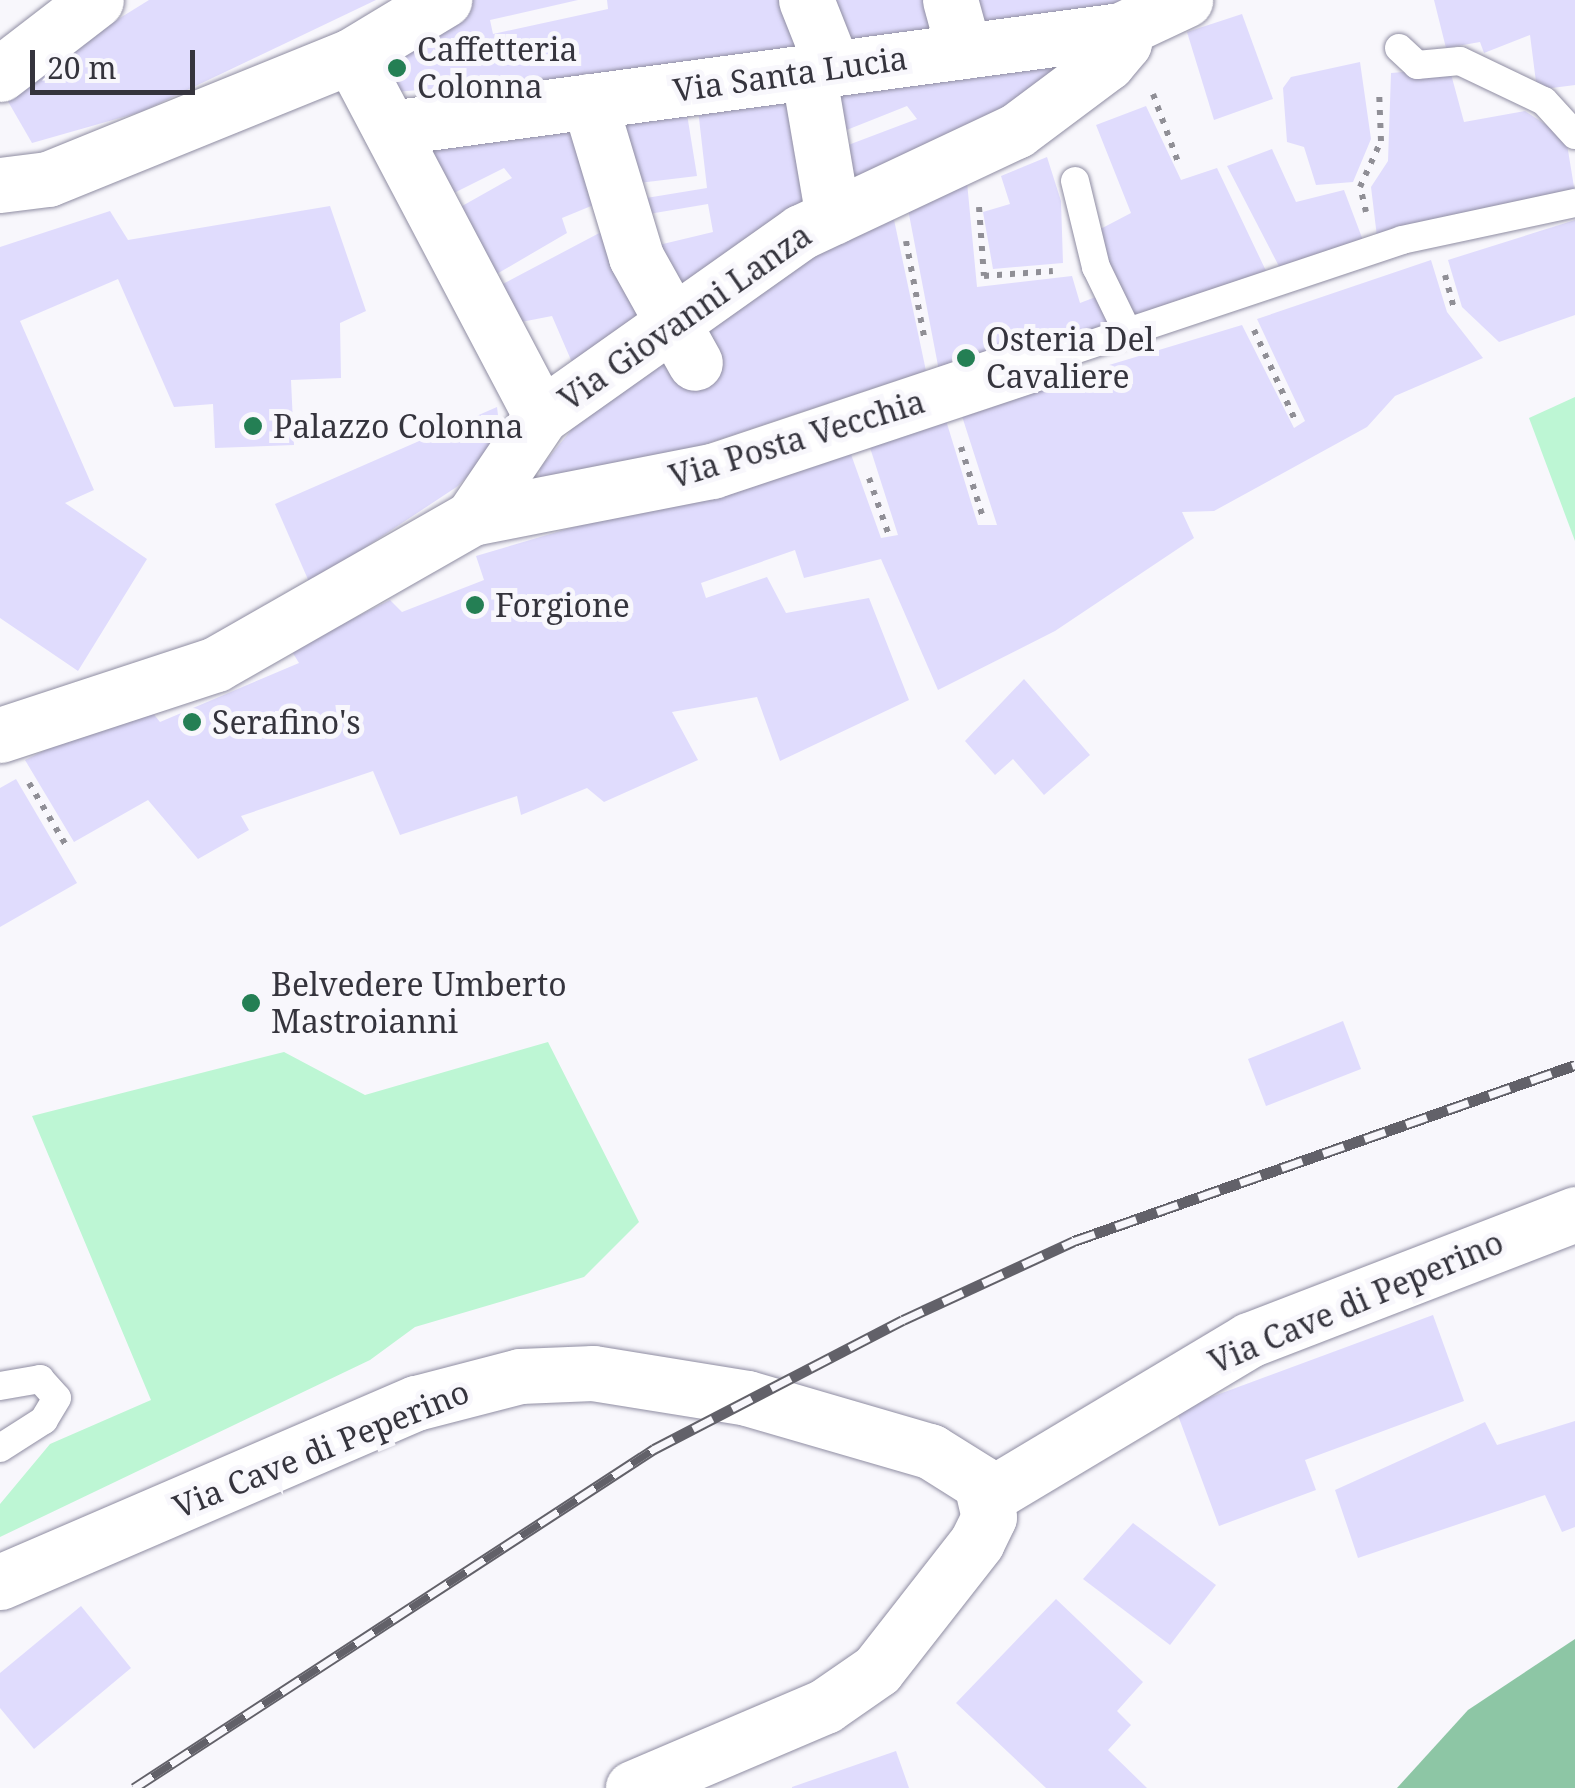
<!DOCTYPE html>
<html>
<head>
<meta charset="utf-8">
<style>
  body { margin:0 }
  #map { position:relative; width:1575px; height:1788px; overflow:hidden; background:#f8f7fc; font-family:"Noto Serif",serif }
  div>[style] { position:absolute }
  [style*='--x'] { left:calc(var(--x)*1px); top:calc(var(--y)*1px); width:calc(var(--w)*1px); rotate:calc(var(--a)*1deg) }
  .green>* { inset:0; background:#bdf6d4 }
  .forest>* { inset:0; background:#8dc6a5 }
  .building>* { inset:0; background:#e0dcfd }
  .path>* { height:6px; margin-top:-3px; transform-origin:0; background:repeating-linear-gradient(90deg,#908f96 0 5px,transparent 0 13px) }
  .roads { filter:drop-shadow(0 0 2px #8f8da2) drop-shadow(0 0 2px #8f8da2) }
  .lane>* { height:28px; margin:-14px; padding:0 14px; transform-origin:14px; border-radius:14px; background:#fff }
  .street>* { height:55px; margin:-27.5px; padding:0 27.5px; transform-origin:27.5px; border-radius:27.5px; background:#fff }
  .rail>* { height:11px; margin-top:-5.5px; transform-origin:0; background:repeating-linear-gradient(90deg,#f8f7fc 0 22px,#626169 0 44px); box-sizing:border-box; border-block:2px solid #626169 }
  .dots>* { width:28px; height:28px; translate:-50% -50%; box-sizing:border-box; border:5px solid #f8f7fc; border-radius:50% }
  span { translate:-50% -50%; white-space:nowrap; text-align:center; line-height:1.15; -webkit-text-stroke:10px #f8f7fc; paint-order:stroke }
  .poi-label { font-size:32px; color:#35343d }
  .left { translate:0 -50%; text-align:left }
  .street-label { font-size:32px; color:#35343d }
  .scale { position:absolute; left:30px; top:50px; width:165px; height:45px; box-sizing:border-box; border:5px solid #35343d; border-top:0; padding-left:12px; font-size:30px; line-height:35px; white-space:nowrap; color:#35343d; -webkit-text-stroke:8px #f8f7fc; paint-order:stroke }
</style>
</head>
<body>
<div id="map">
  <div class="green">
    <div style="clip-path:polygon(1575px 397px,1575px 541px,1529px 418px)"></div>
    <div style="clip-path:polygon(548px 1042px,639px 1222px,584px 1277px,415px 1327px,370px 1360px,0 1537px,0 1504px,50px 1444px,151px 1400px,32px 1116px,284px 1052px,365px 1095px)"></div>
  </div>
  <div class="forest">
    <div style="clip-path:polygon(1575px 1639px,1575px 1788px,1397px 1788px,1468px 1710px)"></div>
  </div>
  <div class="building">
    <div style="clip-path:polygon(149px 0,376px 0,141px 112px,32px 143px,2px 91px)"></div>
    <div style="clip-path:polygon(466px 0,578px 0,490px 20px,493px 34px,608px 9px,607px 0,793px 0,816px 55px,500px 93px,495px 84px,382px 93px,365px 58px)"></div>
    <div style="clip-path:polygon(819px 0,942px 0,952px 32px,841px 54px)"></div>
    <div style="clip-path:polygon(956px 0,1165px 0,965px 33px)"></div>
    <div style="clip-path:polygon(1434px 0,1575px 0,1575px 85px,1537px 90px,1530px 35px,1484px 53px,1480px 42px,1446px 48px)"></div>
    <div style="clip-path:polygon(1242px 14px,1273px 99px,1214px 120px,1187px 32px)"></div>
    <div style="clip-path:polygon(1057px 48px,1066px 71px,838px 203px,827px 153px,917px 119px,907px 106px,829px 137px,822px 93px)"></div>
    <div style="clip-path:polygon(1360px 62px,1371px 139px,1353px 182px,1316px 185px,1304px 147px,1287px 142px,1283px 88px,1291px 77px)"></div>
    <div style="clip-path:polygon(1438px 69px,1451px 74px,1464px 122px,1525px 111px,1566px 138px,1575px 193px,1377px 237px,1371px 187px,1388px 161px,1391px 73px)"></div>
    <div style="clip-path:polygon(800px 95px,823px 211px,670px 302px,642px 249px,713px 232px,708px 204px,637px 216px,634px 200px,707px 188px,697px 101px)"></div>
    <div style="clip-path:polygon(1146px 106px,1181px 180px,1217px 168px,1267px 273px,1194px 303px,1127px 316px,1089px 235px,1131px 213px,1096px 125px)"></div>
    <div style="clip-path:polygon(686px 108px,697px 176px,622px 185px,612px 118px)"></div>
    <div style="clip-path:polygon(578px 114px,648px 314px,574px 367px,552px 316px,511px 324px,499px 286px,605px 230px,596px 204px,562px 218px,567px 233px,495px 275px,455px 210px,512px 178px,504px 168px,446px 197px,414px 138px)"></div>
    <div style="clip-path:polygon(1272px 149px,1296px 202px,1344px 190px,1364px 243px,1284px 276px,1227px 166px)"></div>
    <div style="clip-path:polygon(1047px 157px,1061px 201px,1063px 263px,993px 269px,983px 212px,1010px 204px,1001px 176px)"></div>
    <div style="clip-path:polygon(967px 182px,977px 287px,1072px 276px,1080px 303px,1106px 293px,1116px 326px,940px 376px,907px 204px)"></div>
    <div style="clip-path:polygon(330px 206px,366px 311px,340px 323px,341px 378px,291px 380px,294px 445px,215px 448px,213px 404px,174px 407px,118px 279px,20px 321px,94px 490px,65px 503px,147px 559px,78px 671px,0 618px,0 247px,110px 211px,128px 240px)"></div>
    <div style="clip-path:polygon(893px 215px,926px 371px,597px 480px,539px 490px,540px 468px,587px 411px,688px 329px,815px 245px)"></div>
    <div style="clip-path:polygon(1575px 220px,1575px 315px,1499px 342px,1462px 307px,1448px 260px)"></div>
    <div style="clip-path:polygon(1431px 260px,1447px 312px,1483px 358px,1395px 396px,1367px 427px,1214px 511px,1182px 512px,1194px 538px,1055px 631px,938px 690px,881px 559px,804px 578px,795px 550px,701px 583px,706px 598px,767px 577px,786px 613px,869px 598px,909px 700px,780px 761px,757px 697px,672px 712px,698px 760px,604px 802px,587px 788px,521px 815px,517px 796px,400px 835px,373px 771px,241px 816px,249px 830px,198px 859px,148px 800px,74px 842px,25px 760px,144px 702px,160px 722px,299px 663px,291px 650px,390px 600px,402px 612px,484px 580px,476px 556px,848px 446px,881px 538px,898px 535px,865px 432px,945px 417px,978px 525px,997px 525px,960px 410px,1242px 325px,1294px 428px,1305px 421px,1257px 319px)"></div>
    <div style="clip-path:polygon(497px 407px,501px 440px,458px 486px,310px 584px,275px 504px)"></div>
    <div style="clip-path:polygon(1024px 679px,1090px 755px,1044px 795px,1013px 759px,995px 775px,965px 741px)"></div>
    <div style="clip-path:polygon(16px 779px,77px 883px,0 927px,0 788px)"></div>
    <div style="clip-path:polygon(1343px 1021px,1361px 1069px,1266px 1106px,1248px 1059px)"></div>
    <div style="clip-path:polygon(1433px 1315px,1464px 1401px,1305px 1460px,1316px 1490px,1219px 1526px,1176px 1410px)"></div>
    <div style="clip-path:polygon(1575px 1421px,1575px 1527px,1562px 1532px,1545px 1495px,1358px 1558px,1335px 1490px,1485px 1422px,1497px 1445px)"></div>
    <div style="clip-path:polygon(1133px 1523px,1216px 1585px,1170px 1645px,1083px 1579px)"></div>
    <div style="clip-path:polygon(1056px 1599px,1143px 1682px,1117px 1711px,1131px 1725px,1108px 1750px,1147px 1788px,1046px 1788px,956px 1703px)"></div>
    <div style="clip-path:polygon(81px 1606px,131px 1668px,34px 1749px,0 1708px,0 1673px)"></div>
    <div style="clip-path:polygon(896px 1751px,909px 1788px,792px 1788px,792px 1787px)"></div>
  </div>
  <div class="path">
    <div style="--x:1153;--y:94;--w:72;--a:69.8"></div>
    <div style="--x:979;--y:207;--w:69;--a:85.9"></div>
    <div style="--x:984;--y:276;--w:69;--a:-4.1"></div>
    <div style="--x:1366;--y:212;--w:26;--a:-103"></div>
    <div style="--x:1360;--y:187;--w:51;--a:-65.5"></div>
    <div style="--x:1381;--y:141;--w:52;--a:-92.2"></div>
    <div style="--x:906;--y:241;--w:103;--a:79.3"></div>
    <div style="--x:1445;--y:275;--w:38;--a:75"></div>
    <div style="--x:1254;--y:330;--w:99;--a:65.5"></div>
    <div style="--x:961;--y:447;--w:77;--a:72.7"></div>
    <div style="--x:869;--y:478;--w:58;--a:70.9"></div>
    <div style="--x:29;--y:783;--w:74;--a:59.3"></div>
  </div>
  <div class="roads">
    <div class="lane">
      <div style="--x:1399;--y:48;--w:25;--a:43"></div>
      <div style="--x:1417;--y:65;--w:43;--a:-5.3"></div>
      <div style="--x:1460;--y:61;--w:93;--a:25.5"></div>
      <div style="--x:1544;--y:101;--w:46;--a:47.6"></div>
      <div style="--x:1075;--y:181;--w:89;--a:76.3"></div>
      <div style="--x:1096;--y:267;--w:73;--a:64.1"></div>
      <div style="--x:1032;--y:364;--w:390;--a:-18.5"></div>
      <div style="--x:1402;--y:240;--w:177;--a:-12.1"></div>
      <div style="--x:0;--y:1386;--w:41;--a:-9.9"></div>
      <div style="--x:40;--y:1379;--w:25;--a:48"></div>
      <div style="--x:57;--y:1398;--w:26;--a:121"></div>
      <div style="--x:44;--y:1420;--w:52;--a:147.5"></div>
    </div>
    <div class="street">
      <div style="--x:806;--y:0;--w:73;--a:68.3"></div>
      <div style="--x:950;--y:0;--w:53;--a:74.6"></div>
      <div style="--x:808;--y:71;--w:148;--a:80.3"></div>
      <div style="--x:0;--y:74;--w:121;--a:-37.6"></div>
      <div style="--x:589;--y:101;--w:163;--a:73.2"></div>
      <div style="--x:636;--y:257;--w:121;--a:60.9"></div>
      <div style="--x:390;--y:128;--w:738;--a:-7.64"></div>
      <div style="--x:1121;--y:30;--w:71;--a:-25.1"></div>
      <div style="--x:0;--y:185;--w:48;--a:-7.1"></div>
      <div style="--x:48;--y:179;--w:327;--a:-22.1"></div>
      <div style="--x:351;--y:56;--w:109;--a:-31.1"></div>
      <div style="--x:541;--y:416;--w:319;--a:-35.3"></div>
      <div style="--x:801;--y:232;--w:238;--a:-25.2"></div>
      <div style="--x:1016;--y:131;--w:114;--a:-36.8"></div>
      <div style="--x:1107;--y:63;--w:26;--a:-50"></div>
      <div style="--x:1124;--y:43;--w:13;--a:-103"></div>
      <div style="--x:472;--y:518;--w:245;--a:-11.1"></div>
      <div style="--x:712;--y:471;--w:337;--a:-18.5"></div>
      <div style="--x:0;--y:735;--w:227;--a:-18.2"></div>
      <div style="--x:216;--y:664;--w:295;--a:-29.7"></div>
      <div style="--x:472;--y:518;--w:123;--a:-55.9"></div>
      <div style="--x:541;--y:416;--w:407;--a:-117.8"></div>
      <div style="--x:990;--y:1495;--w:302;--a:-30.9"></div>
      <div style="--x:1249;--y:1340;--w:350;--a:-21.1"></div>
      <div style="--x:0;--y:1582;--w:453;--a:-23.3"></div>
      <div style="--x:416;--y:1403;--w:107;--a:-14.6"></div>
      <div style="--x:520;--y:1376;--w:73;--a:-2.4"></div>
      <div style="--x:593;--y:1373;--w:156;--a:9.2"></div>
      <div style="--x:747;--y:1398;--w:191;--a:16.2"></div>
      <div style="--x:930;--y:1451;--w:60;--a:32.1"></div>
      <div style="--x:981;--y:1483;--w:35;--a:77"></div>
      <div style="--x:989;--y:1517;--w:28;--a:116"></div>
      <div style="--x:977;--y:1542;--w:162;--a:128"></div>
      <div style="--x:877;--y:1670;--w:63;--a:145.3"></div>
      <div style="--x:825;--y:1706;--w:209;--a:156.9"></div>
    </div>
  </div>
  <div class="rail">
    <div style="--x:134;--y:1788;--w:621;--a:-33.1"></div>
    <div style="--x:654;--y:1449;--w:280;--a:-27.4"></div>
    <div style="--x:903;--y:1320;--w:188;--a:-24.8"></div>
    <div style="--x:1074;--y:1241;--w:531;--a:-19.36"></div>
  </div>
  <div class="dots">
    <div style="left:397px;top:68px;background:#247f54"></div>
    <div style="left:966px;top:358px;background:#247f54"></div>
    <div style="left:253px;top:426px;background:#247f54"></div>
    <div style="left:475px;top:605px;background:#247f54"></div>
    <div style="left:192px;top:722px;background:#247f54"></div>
    <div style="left:251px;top:1003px;background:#247f54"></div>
  </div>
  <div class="poi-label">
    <span class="left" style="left:417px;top:68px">Caffetteria<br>Colonna</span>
    <span class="left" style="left:986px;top:358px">Osteria Del<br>Cavaliere</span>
    <span class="left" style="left:273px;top:426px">Palazzo Colonna</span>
    <span class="left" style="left:495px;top:605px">Forgione</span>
    <span class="left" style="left:212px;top:722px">Serafino's</span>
    <span class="left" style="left:271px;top:1003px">Belvedere Umberto<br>Mastroianni</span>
  </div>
  <div class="street-label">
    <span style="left:790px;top:74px;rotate:-8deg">Via Santa Lucia</span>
    <span style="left:685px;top:317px;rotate:-35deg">Via Giovanni Lanza</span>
    <span style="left:797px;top:439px;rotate:-17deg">Via Posta Vecchia</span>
    <span style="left:1356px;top:1302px;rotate:-23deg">Via Cave di Peperino</span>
    <span style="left:321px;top:1449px;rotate:-22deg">Via Cave di Peperino</span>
  </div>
  <div class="scale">20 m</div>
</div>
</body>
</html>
